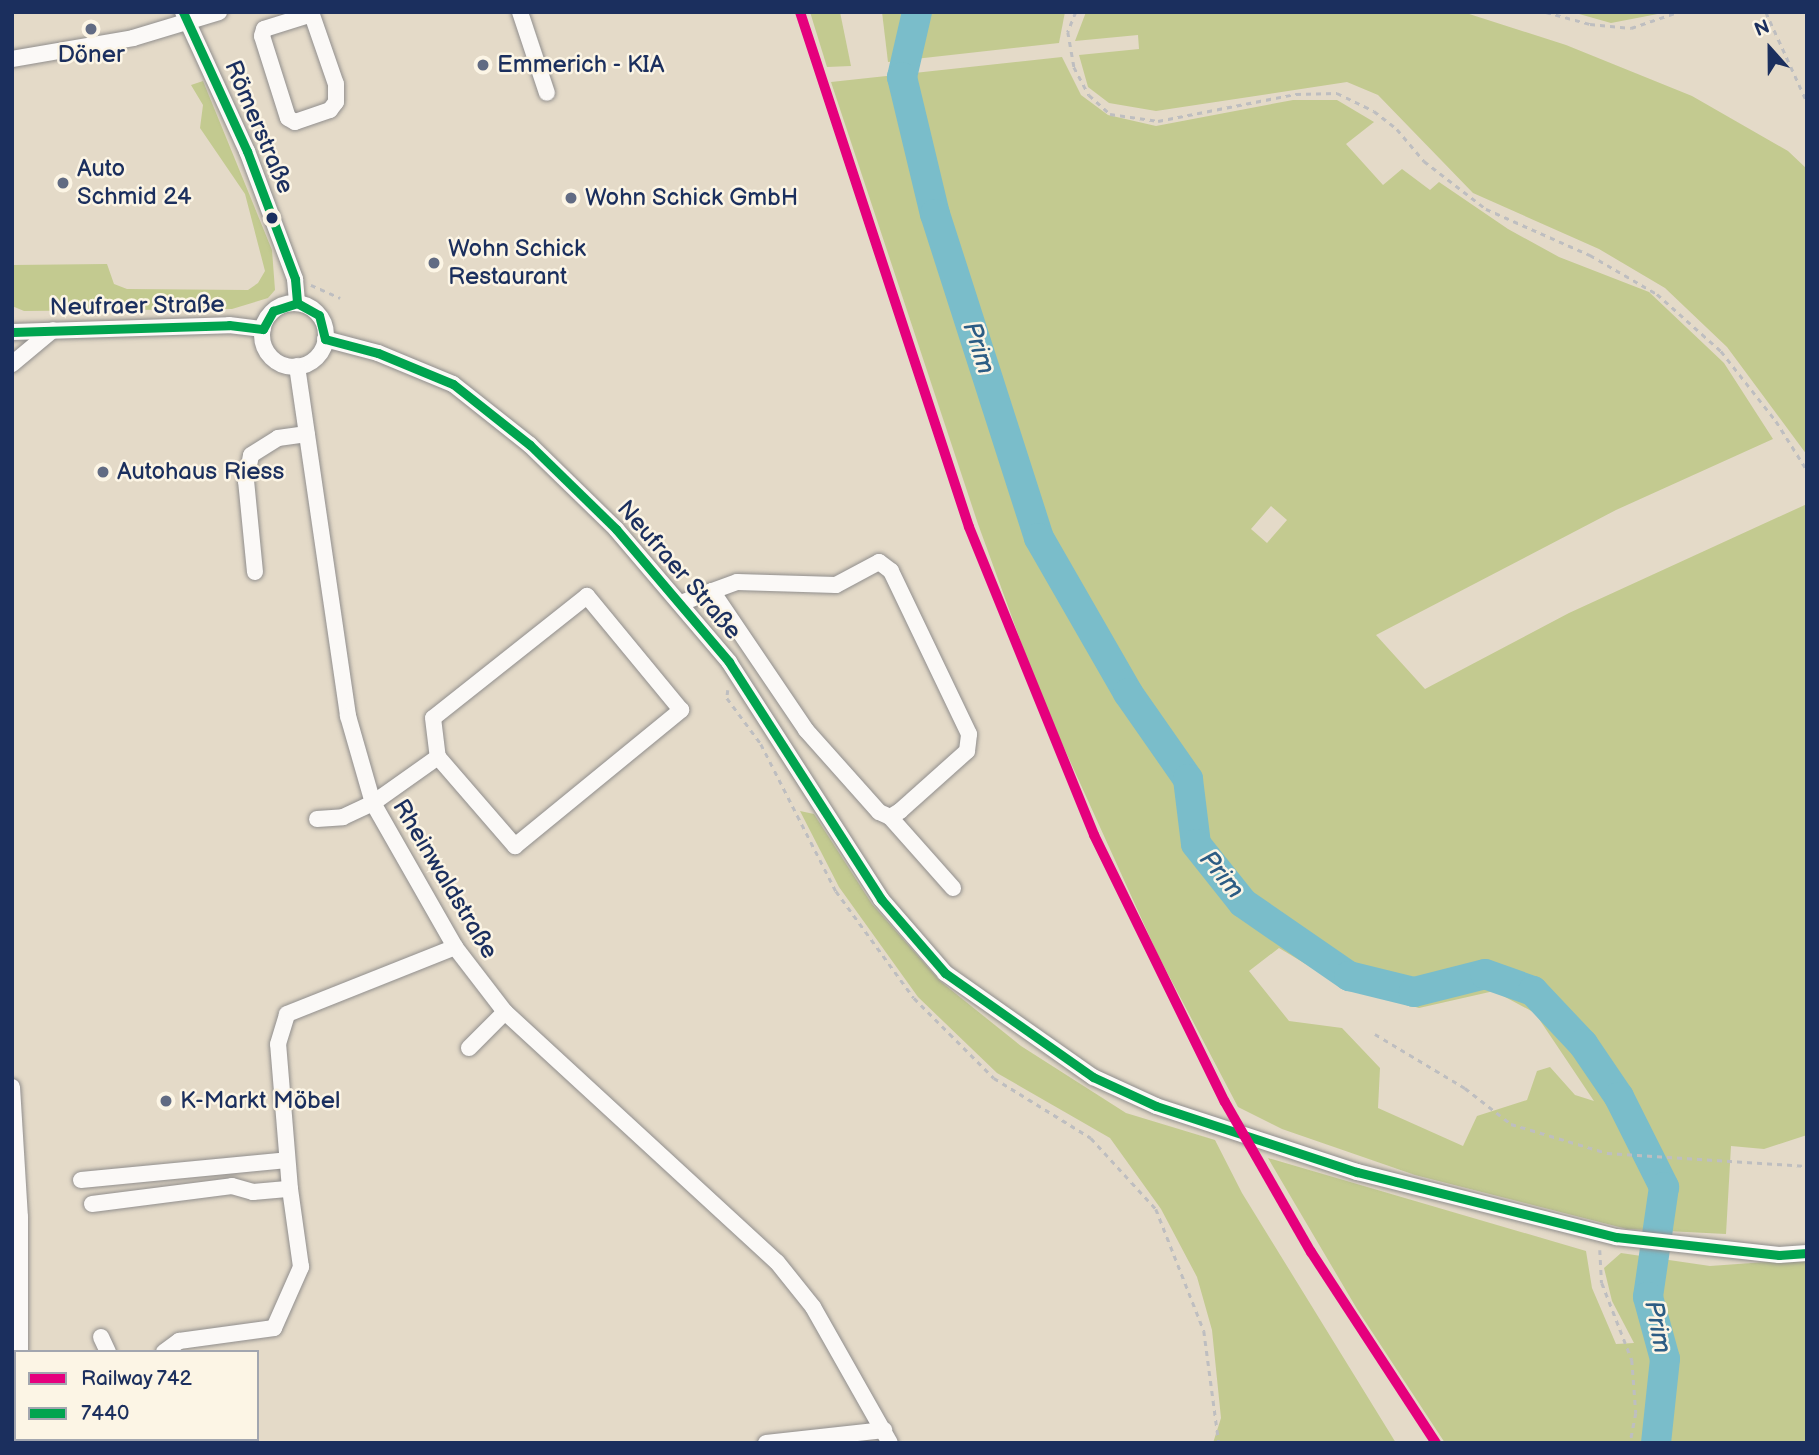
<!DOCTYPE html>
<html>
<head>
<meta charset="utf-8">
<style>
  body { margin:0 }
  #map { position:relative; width:1819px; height:1455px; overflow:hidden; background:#e4dac8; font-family:"Balsamiq Sans",sans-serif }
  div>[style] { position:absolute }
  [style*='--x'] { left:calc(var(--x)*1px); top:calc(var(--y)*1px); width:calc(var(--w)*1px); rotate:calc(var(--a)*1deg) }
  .green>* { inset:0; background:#c3ca90 }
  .forest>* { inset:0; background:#b0bc8a }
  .river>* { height:30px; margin:-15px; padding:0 15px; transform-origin:15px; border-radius:15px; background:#7abdca }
  .path>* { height:2.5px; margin-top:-1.25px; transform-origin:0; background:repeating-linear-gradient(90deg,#bebec0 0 5px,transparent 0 10px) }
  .roads { filter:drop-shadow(0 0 2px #908e8d) drop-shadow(0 0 2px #908e8d) }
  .minor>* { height:16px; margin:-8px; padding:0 8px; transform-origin:8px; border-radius:8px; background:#fbf9f7 }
  .minor>.ring { margin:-8px; padding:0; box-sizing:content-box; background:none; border:16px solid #fbf9f7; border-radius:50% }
  .major>* { height:19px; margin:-9.5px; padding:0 9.5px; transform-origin:9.5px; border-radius:9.5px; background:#fbf9f7 }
  .bus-1>* { height:9px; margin:-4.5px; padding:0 4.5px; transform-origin:4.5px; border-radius:4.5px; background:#00a44f }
  .rail-1>* { height:10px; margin:-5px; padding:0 5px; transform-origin:5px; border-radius:5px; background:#e5007d }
  .dots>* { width:19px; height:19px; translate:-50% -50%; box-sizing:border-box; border:4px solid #fcf5e5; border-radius:50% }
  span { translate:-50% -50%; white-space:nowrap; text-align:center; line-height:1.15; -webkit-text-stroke:5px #fcf5e5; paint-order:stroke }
  .poi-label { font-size:24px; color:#1b2f5e }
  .left { translate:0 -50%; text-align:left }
  .street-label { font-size:24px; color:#1b2f5e }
  .water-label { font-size:26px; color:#2c5c84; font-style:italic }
  .frame { position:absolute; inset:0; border:14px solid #1b2f5e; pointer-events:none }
  .legend { position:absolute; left:14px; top:1350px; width:245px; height:91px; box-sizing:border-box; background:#fcf5e5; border:2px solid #a2a6af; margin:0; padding:9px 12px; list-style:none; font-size:21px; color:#1b2f5e }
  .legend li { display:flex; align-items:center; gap:14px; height:35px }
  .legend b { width:35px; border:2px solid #a2a6af }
  .north { position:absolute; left:1735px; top:14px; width:70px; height:70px; -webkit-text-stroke:5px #fcf5e5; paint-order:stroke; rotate:339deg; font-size:19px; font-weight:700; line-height:28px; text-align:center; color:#1b2f5e }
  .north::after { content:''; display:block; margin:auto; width:24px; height:32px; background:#1b2f5e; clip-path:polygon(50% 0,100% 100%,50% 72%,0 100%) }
</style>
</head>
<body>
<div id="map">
  <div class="green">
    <div style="clip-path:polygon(810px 12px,840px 12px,851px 66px,827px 67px)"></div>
    <div style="clip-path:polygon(882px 12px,1065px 12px,1059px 43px,888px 62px)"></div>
    <div style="clip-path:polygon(1086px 12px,1463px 12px,1566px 45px,1692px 96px,1788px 151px,1807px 169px,1807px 455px,1727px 347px,1665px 288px,1599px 249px,1473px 193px,1378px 95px,1347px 82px,1156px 111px,1109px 103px,1088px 87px,1079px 55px,1139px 49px,1138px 35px,1075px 41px)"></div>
    <div style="clip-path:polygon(1572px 12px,1668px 12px,1611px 23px)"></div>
    <div style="clip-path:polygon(evenodd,1062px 57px,1081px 95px,1108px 115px,1156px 126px,1293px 100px,1337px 100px,1374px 122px,1346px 144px,1383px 185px,1402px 169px,1430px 190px,1439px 182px,1508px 229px,1559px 257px,1649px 292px,1724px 363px,1773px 439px,1616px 510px,1376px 635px,1425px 689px,1569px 613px,1807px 504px,1807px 1135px,1764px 1149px,1731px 1146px,1726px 1234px,1627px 1229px,1415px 1175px,1282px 1129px,1238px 1107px,1158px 955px,1041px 697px,978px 524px,831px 82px,1062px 57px,1271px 506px,1287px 520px,1267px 543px,1251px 529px,1271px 506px,1062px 57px,1279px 948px,1344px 987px,1419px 1008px,1494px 991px,1535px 1013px,1594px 1101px,1575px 1095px,1550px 1067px,1537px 1071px,1527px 1100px,1477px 1116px,1463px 1146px,1378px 1108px,1380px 1068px,1342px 1028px,1289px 1021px,1249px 971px,1279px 948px)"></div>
    <div style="clip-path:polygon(203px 81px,272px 250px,275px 290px,268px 298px,232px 309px,24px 311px,12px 306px,12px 265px,107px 264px,114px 284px,127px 289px,248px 290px,258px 283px,265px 271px,245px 194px,200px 128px,203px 105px,191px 85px)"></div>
    <div style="clip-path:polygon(800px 811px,814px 814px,872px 904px,940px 981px,1021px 1046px,1126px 1113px,1215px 1140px,1242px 1193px,1396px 1443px,1213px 1443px,1221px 1418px,1212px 1330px,1197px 1277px,1161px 1209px,1110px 1138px,997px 1073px,918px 997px,839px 887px)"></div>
    <div style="clip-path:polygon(1268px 1158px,1586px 1251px,1592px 1288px,1616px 1344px,1634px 1343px,1612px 1301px,1604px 1268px,1621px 1253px,1710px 1266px,1807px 1259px,1807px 1443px,1445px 1443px,1357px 1309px)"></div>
  </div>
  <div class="forest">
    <div style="clip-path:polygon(130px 1439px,197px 1439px,206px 1443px,123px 1443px)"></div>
  </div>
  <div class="river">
    <div style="--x:917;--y:12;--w:67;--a:103"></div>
    <div style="--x:902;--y:77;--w:141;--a:76.5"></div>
    <div style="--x:935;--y:214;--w:340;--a:72.2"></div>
    <div style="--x:1039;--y:538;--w:179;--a:60.1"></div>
    <div style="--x:1128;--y:693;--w:105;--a:55.1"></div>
    <div style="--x:1188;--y:779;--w:65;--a:83"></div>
    <div style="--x:1196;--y:844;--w:75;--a:51.5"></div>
    <div style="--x:1243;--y:903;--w:129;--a:34.6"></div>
    <div style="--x:1349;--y:976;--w:67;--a:13.8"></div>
    <div style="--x:1414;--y:992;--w:73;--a:-14.2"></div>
    <div style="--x:1485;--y:974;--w:51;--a:19.5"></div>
    <div style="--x:1533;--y:991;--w:73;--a:46.7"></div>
    <div style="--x:1583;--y:1044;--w:64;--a:55.8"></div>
    <div style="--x:1619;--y:1097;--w:101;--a:63.4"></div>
    <div style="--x:1664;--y:1187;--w:111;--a:98.3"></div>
    <div style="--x:1648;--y:1297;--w:64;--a:74.7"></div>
    <div style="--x:1665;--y:1359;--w:84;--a:96.1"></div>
  </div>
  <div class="path">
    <div style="--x:1076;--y:12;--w:22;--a:112"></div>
    <div style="--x:1068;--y:32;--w:36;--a:80"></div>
    <div style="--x:1074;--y:67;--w:32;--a:62"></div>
    <div style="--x:1089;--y:95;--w:28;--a:42"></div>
    <div style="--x:1110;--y:114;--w:49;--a:8.3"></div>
    <div style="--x:1158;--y:121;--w:141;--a:-11.1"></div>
    <div style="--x:1296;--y:94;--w:41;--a:-1.4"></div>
    <div style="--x:1337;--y:93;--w:41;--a:25.9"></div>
    <div style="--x:1374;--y:111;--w:29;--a:38"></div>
    <div style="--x:1397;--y:129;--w:42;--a:49.8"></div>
    <div style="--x:1424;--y:161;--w:78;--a:37.7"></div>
    <div style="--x:1486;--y:209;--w:114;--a:23.9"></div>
    <div style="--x:1590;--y:255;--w:78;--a:30.2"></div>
    <div style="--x:1657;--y:294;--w:86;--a:41.7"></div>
    <div style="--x:1721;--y:351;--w:89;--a:51.8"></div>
    <div style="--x:1776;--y:421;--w:58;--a:57.7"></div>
    <div style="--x:1546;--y:12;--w:46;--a:15.3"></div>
    <div style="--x:1590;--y:24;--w:41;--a:5.6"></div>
    <div style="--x:1631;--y:28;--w:50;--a:-18.8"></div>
    <div style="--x:1766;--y:12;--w:99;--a:65.5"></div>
    <div style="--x:311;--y:285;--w:32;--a:24"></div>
    <div style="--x:728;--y:690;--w:8;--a:97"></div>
    <div style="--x:727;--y:698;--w:57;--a:53.5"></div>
    <div style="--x:761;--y:744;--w:165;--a:63"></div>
    <div style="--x:836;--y:891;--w:132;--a:53.9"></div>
    <div style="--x:914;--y:998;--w:113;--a:45"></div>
    <div style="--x:994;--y:1078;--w:114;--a:31.7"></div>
    <div style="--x:1091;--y:1138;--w:96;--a:47.5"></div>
    <div style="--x:1156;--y:1209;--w:131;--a:68.5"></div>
    <div style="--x:1204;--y:1331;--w:113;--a:82.4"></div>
    <div style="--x:1375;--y:1034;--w:105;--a:31"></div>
    <div style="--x:1465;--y:1088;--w:58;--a:38"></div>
    <div style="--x:1511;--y:1124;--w:100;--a:16.8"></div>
    <div style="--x:1607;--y:1153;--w:200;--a:3.7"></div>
    <div style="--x:1600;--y:1250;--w:33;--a:87"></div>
    <div style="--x:1602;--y:1283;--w:83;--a:68.7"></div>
    <div style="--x:1632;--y:1360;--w:53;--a:85.7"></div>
    <div style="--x:1636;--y:1413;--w:31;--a:101"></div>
  </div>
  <div class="roads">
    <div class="minor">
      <div style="--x:183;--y:12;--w:153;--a:65.3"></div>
      <div style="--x:247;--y:151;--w:137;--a:69.4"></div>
      <div style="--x:295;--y:279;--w:24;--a:85"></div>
      <div style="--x:311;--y:12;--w:76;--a:70.9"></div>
      <div style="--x:336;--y:84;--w:18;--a:90"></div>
      <div style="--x:336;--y:102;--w:10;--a:127"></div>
      <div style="--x:330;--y:110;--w:37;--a:161"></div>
      <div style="--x:295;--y:122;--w:8;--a:-150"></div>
      <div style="--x:288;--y:118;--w:86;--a:-107.6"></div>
      <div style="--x:262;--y:36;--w:7;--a:-74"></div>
      <div style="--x:264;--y:29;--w:50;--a:-17.4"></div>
      <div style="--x:520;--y:12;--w:85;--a:71.6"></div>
      <div style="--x:12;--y:59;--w:123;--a:-9.8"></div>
      <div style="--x:133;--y:38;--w:90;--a:-16.8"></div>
      <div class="ring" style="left:262px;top:303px;width:48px;height:48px"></div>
      <div style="--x:12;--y:332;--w:217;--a:-1.8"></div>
      <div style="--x:229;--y:325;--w:34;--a:7"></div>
      <div style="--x:325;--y:339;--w:55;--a:14.8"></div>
      <div style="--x:378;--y:353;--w:81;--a:22.5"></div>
      <div style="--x:453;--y:384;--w:98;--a:38.4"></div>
      <div style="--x:530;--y:445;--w:120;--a:44.3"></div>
      <div style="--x:616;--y:529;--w:175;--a:49.6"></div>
      <div style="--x:729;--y:662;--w:282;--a:57.3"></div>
      <div style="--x:881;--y:899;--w:98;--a:49.1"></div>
      <div style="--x:945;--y:973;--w:181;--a:35.1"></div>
      <div style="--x:1093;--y:1077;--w:69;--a:24.7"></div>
      <div style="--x:1156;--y:1106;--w:212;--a:18.2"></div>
      <div style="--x:1357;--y:1172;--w:267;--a:14.1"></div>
      <div style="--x:1616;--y:1237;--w:164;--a:6.3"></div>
      <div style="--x:1779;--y:1255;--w:28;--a:-4"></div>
      <div style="--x:12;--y:364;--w:53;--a:-39.7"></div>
      <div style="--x:297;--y:366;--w:354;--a:81.7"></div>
      <div style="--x:348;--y:716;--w:91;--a:74"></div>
      <div style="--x:373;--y:803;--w:166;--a:60.3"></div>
      <div style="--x:455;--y:947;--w:82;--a:52.4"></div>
      <div style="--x:505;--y:1012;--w:369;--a:42.6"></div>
      <div style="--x:777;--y:1262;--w:58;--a:51.3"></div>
      <div style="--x:813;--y:1307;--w:156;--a:60.5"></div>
      <div style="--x:255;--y:572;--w:91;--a:-95.6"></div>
      <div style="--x:246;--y:481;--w:26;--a:-79"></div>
      <div style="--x:251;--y:455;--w:32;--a:-32"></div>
      <div style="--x:278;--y:438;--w:29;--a:-8"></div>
      <div style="--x:681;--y:603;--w:33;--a:-21"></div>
      <div style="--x:712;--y:591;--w:168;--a:55.9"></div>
      <div style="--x:806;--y:730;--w:110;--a:48.3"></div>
      <div style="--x:879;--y:812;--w:12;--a:24"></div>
      <div style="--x:890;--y:817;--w:12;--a:-31"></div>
      <div style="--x:900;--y:811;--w:90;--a:-41.8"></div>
      <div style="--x:967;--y:751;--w:17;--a:-83"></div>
      <div style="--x:969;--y:734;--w:181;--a:-115.6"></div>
      <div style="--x:891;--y:571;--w:15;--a:-143"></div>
      <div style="--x:879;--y:562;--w:49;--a:151.9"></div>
      <div style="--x:836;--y:585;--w:99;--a:-178.3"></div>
      <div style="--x:737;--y:582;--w:27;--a:160"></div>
      <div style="--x:890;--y:817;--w:95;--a:48.4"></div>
      <div style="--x:317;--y:819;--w:26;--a:-4"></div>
      <div style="--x:343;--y:817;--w:33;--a:-25"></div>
      <div style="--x:373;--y:803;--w:80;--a:-35.3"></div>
      <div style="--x:438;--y:757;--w:118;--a:49.1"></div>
      <div style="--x:515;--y:846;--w:215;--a:-39.3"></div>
      <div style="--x:681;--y:710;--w:148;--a:-129.5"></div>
      <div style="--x:587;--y:596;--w:196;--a:141.6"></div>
      <div style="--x:433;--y:718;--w:39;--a:83"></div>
      <div style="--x:469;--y:1048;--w:51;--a:-45"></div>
      <div style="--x:12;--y:1087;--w:130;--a:86.5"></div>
      <div style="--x:20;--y:1217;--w:135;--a:90"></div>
      <div style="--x:81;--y:1180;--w:207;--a:-5.5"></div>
      <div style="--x:92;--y:1204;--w:141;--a:-7.3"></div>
      <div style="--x:232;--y:1186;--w:22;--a:16"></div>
      <div style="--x:253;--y:1192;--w:37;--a:-5"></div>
      <div style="--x:101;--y:1337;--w:17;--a:65"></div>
      <div style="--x:164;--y:1352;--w:19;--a:-36"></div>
      <div style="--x:179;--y:1341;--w:96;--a:-7.8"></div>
      <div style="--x:274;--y:1328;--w:67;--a:-66.1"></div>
      <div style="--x:301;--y:1267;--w:79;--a:-98"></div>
      <div style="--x:290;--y:1189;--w:145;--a:-94.7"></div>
      <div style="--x:278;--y:1044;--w:31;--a:-73"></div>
      <div style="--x:287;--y:1014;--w:181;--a:-21.7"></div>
      <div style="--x:766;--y:1443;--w:119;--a:-6.3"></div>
    </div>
    <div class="major">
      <div style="--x:12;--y:1422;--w:8;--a:-60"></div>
      <div style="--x:226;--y:1439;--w:8;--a:30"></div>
      <div style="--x:94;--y:1443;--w:7;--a:-34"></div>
    </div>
  </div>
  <div class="bus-1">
    <div style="--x:183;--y:12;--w:153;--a:65.3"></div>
    <div style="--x:247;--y:151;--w:137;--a:69.4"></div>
    <div style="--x:295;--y:279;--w:24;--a:85"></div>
    <div style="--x:12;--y:332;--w:217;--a:-1.8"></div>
    <div style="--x:229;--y:325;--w:34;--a:7"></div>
    <div style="--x:263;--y:329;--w:21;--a:-61"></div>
    <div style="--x:273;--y:311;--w:25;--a:-18"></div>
    <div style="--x:297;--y:303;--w:25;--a:29"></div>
    <div style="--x:319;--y:315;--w:25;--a:76"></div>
    <div style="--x:325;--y:339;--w:55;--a:14.8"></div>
    <div style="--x:378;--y:353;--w:81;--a:22.5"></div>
    <div style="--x:453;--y:384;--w:98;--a:38.4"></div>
    <div style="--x:530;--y:445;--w:120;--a:44.3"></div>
    <div style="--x:616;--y:529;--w:175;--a:49.6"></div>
    <div style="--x:729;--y:662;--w:282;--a:57.3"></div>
    <div style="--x:881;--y:899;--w:98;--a:49.1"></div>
    <div style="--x:945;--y:973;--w:181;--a:35.1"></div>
    <div style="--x:1093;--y:1077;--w:69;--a:24.7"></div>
    <div style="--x:1156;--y:1106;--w:212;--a:18.2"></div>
    <div style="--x:1357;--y:1172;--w:267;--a:14.1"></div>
    <div style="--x:1616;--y:1237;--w:164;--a:6.3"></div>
    <div style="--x:1779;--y:1255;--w:28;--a:-4"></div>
  </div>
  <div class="rail-1">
    <div style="--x:800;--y:12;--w:542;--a:71.83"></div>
    <div style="--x:969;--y:527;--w:332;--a:67.9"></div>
    <div style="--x:1094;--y:835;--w:297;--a:63.9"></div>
    <div style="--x:1225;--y:1102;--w:173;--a:60.2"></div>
    <div style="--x:1311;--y:1252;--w:228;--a:56.8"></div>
  </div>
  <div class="dots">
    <div style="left:91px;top:29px;background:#616b83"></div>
    <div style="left:483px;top:65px;background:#616b83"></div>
    <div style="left:63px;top:183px;background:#616b83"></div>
    <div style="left:571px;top:198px;background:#616b83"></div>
    <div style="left:272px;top:218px;background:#1b2f5e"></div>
    <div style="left:434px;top:263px;background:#616b83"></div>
    <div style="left:103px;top:472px;background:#616b83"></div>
    <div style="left:166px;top:1101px;background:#616b83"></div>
  </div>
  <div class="poi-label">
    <span style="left:91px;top:55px">Döner</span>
    <span class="left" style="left:497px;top:65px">Emmerich - KIA</span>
    <span class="left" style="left:77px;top:183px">Auto<br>Schmid 24</span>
    <span class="left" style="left:585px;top:198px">Wohn Schick GmbH</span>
    <span class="left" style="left:448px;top:263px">Wohn Schick<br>Restaurant</span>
    <span class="left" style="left:117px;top:472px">Autohaus Riess</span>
    <span class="left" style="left:180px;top:1101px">K-Markt Möbel</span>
  </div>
  <div class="street-label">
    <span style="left:259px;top:127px;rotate:67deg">Römerstraße</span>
    <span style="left:137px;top:306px;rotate:-1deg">Neufraer Straße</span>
    <span style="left:679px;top:570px;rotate:49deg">Neufraer Straße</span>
    <span style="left:445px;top:879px;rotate:59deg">Rheinwaldstraße</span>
  </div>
  <div class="water-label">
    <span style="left:978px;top:348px;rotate:72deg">Prim</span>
    <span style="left:1221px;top:875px;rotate:50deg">Prim</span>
    <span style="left:1657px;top:1327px;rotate:79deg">Prim</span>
  </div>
  <div class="frame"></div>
  <ul class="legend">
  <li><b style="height:9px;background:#e5007d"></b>Railway 742</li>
  <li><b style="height:9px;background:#00a44f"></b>7440</li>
  </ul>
  <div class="north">N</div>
</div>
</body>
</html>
